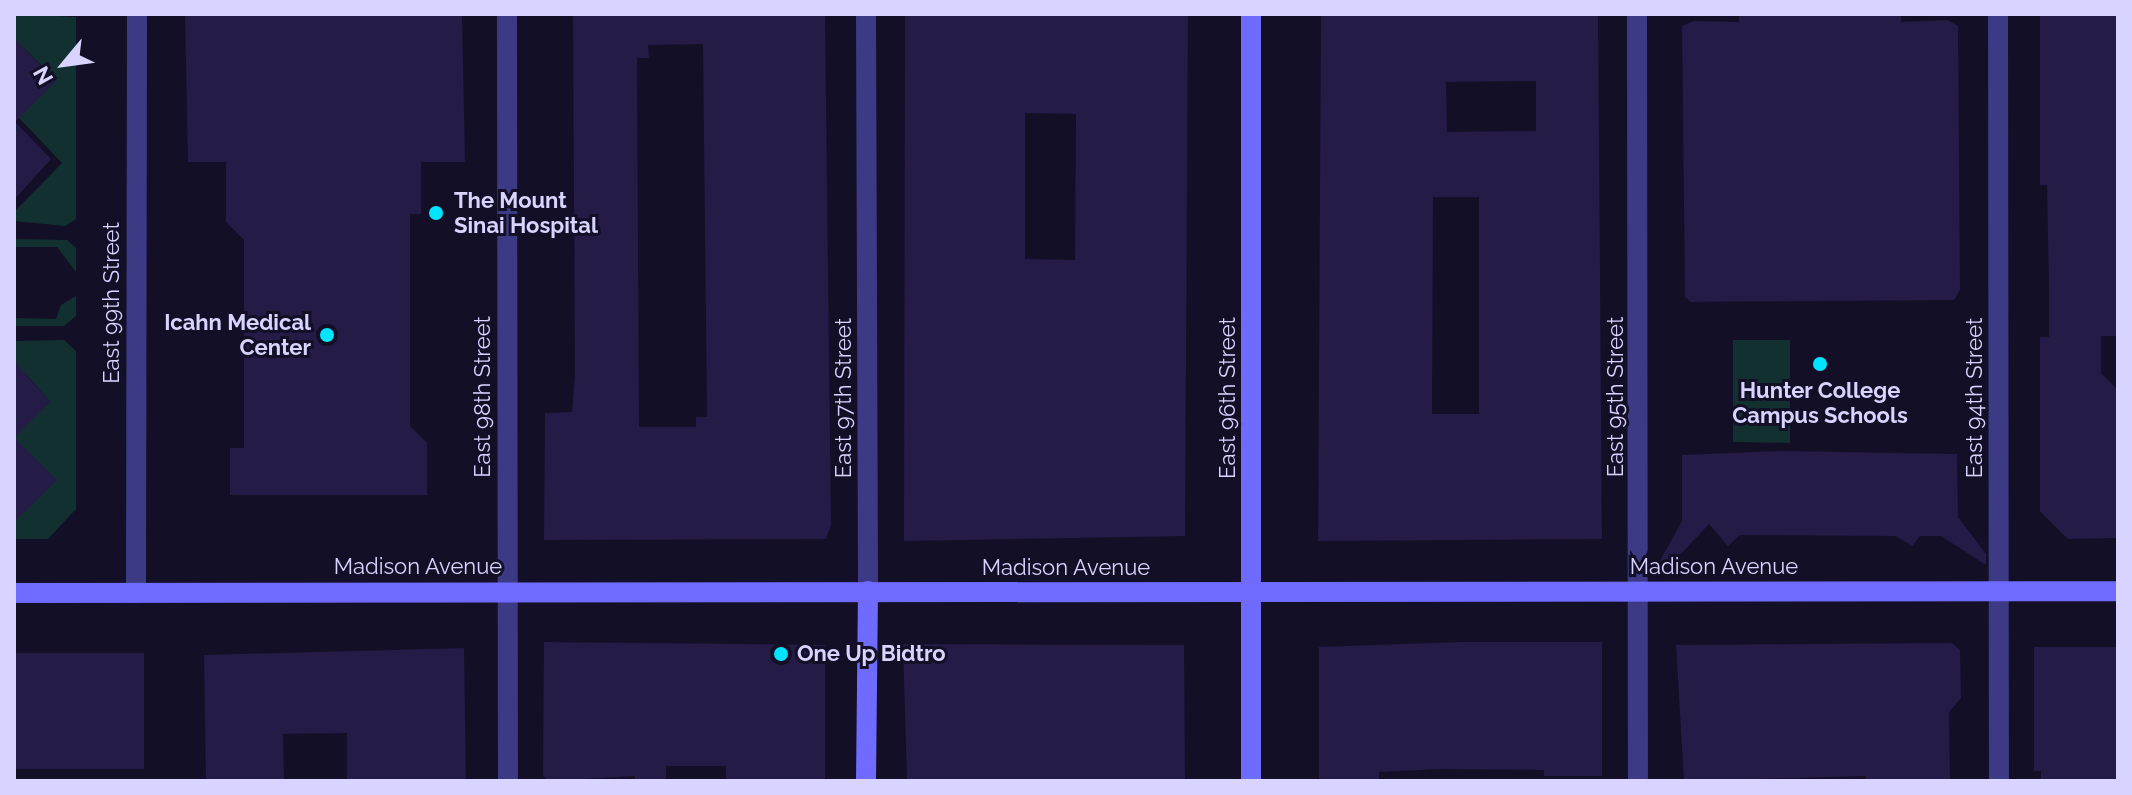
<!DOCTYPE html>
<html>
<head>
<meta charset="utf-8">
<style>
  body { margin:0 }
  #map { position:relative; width:2132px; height:795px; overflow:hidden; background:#130f26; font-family:Raleway,sans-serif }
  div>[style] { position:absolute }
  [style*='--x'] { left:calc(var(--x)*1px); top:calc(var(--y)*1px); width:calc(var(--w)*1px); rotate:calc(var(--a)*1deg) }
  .green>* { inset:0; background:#12302f }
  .building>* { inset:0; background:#241b47 }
  .street>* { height:20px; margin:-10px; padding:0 10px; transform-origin:10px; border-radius:10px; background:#3d3a85 }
  .secondary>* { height:20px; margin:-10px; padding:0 10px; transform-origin:10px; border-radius:10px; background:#6f6bff }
  .dots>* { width:22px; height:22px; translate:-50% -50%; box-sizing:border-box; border:4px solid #130f26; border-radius:50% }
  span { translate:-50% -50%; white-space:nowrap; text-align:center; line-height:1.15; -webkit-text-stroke:6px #130f26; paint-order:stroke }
  .poi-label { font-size:22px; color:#d9d4ff; font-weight:700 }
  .left { translate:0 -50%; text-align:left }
  .right { translate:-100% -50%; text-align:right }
  .street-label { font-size:22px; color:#d9d4ff }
  .frame { position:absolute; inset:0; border:16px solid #d9d4ff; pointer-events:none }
  .north { position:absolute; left:24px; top:24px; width:80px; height:80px; -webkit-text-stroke:6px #130f26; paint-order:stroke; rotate:241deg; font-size:22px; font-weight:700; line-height:32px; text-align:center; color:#d9d4ff }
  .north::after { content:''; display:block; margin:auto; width:28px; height:36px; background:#d9d4ff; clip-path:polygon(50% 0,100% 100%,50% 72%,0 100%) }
</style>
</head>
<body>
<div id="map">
  <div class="green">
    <div style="clip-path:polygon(14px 14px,76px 17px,76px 219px,65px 226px,14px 221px,14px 212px,62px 163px,17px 116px,56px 80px,23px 47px,14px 56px)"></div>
    <div style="clip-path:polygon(14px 239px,67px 240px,76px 248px,76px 272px,57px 247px,14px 247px)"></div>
    <div style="clip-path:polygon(76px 296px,76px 316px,64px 326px,14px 326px,14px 318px,56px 319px,61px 305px)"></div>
    <div style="clip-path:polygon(64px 340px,76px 351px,76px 509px,48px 539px,14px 539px,14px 507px,57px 480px,14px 444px,14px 435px,50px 402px,25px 373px,14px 372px,15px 341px)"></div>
    <div style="clip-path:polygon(1733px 340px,1790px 340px,1790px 443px,1733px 442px)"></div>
  </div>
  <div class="building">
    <div style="clip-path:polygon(185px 14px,462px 14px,465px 162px,421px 162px,421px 214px,410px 214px,410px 426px,427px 443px,427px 495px,230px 495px,230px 448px,244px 448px,244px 240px,226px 222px,226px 162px,188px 162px)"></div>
    <div style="clip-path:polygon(evenodd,573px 14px,825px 14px,831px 525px,826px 539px,544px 540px,545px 413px,572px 412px,575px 375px,573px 14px,703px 44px,707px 417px,696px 417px,696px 427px,639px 427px,637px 58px,649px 58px,648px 45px,703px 44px)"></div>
    <div style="clip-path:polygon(evenodd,905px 14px,1188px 14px,1185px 536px,904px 541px,905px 14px,1025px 113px,1076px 114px,1075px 260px,1025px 259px,1025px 113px)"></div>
    <div style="clip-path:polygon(evenodd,1321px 14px,1598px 14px,1602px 539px,1318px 541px,1321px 14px,1536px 81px,1536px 131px,1447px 132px,1446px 82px,1536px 81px,1321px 14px,1433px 197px,1479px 197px,1479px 414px,1432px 414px,1433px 197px)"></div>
    <div style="clip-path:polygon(1739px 14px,1901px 14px,1901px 22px,1947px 20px,1958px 26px,1960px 290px,1954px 300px,1691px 302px,1685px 297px,1682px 26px,1694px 21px,1739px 22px)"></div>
    <div style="clip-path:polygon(2040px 14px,2118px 14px,2118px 336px,2101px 336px,2101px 373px,2118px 390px,2118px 538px,2068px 539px,2040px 511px,2040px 337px,2049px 337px,2049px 288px,2047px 185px,2040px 185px)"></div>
    <div style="clip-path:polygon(14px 38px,56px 81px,15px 122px,51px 159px,14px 200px)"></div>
    <div style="clip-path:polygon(14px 361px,50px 402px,14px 438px,57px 480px,14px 522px)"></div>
    <div style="clip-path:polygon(1781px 451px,1957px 454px,1958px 517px,1986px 554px,1986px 565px,1941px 536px,1920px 536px,1912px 546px,1896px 536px,1740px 535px,1728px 546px,1709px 524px,1663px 573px,1656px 568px,1682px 521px,1682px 455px)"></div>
    <div style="clip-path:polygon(544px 642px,825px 645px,825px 781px,726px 781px,726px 766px,666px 766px,666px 781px,634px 781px,635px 776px,549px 781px,543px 776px)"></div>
    <div style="clip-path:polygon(1461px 642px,1602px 642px,1602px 776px,1544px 776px,1544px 770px,1439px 769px,1379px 772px,1379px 781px,1319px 781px,1319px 647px)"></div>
    <div style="clip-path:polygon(1952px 643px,1960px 650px,1961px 698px,1949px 712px,1950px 781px,1866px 781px,1866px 776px,1684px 781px,1676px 645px)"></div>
    <div style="clip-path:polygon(903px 644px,1184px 645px,1185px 781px,907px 781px)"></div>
    <div style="clip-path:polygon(2034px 647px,2118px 647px,2118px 781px,2041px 781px,2041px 771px,2034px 771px)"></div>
    <div style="clip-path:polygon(464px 648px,466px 781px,347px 781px,347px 733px,283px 734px,284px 781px,206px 781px,204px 655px)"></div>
    <div style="clip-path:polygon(14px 653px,144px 653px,144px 769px,14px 769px)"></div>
  </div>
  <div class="street">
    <div style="--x:507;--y:14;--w:767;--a:89.93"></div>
    <div style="--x:866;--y:14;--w:577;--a:89.8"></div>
    <div style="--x:1637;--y:14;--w:767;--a:89.93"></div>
    <div style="--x:1998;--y:14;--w:767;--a:89.93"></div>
    <div style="--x:136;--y:593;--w:579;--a:-89.9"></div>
  </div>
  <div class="secondary">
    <div style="--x:14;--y:593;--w:2104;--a:-0.05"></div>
    <div style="--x:866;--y:781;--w:190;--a:-89.4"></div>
    <div style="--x:1251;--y:781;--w:767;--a:-90"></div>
  </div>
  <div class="dots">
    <div style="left:436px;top:213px;background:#00e5ff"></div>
    <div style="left:327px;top:335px;background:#00e5ff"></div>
    <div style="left:1820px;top:364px;background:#00e5ff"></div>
    <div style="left:781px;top:654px;background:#00e5ff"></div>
  </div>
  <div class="poi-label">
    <span class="left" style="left:454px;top:213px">The Mount<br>Sinai Hospital</span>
    <span class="right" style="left:311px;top:335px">Icahn Medical<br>Center</span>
    <span style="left:1820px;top:403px">Hunter College<br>Campus Schools</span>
    <span class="left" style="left:797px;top:654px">One Up Bidtro</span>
  </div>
  <div class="street-label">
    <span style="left:112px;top:303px;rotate:-90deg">East 99th Street</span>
    <span style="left:483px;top:397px;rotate:-90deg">East 98th Street</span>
    <span style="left:1616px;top:397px;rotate:-90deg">East 95th Street</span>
    <span style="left:844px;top:398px;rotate:-90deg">East 97th Street</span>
    <span style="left:1228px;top:398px;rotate:-90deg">East 96th Street</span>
    <span style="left:1975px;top:398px;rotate:-90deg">East 94th Street</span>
    <span style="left:418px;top:567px">Madison Avenue</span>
    <span style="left:1714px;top:567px">Madison Avenue</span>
    <span style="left:1066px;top:568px">Madison Avenue</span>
  </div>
  <div class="frame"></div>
  <div class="north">N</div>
</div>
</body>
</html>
